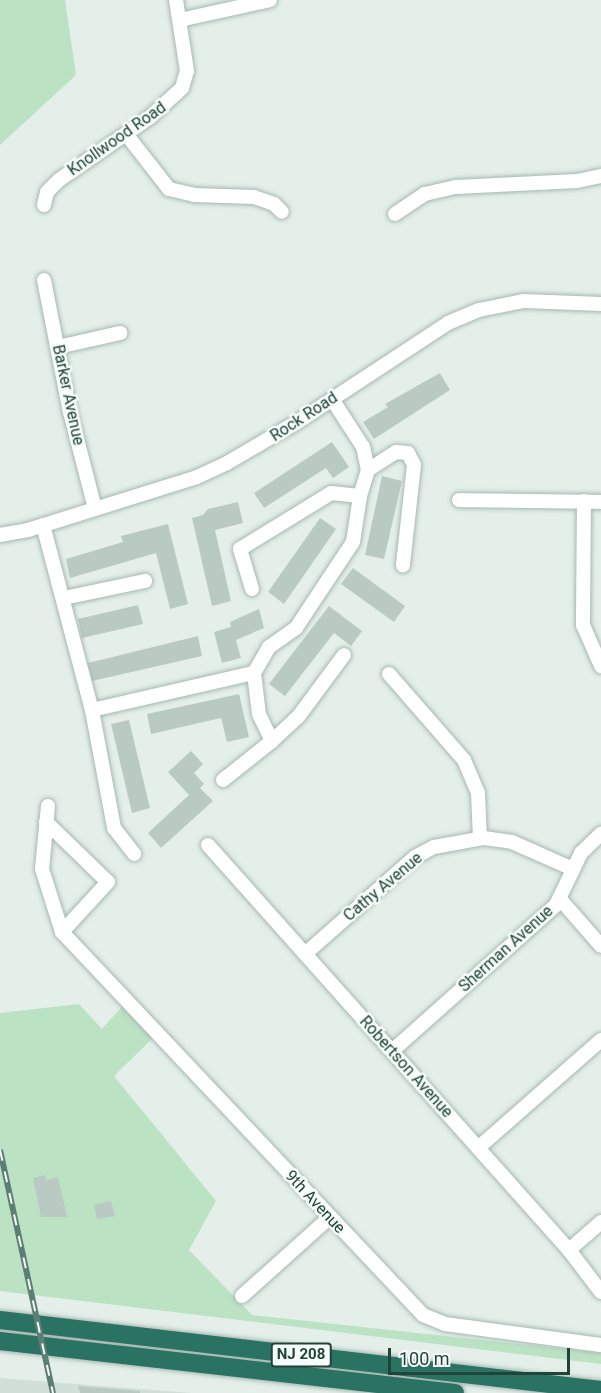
<!DOCTYPE html>
<html>
<head>
<meta charset="utf-8">
<style>
  body { margin:0 }
  #map { position:relative; width:601px; height:1393px; overflow:hidden; background:#e4efea; font-family:Roboto,sans-serif }
  div>[style] { position:absolute }
  [style*='--x'] { left:calc(var(--x)*1px); top:calc(var(--y)*1px); width:calc(var(--w)*1px); rotate:calc(var(--a)*1deg) }
  .built>* { inset:0; background:#d2dfd9 }
  .green>* { inset:0; background:#bce2c4 }
  .building>* { inset:0; background:#b9cac3 }
  .roads { filter:drop-shadow(0 0 2px #a6b8b1) drop-shadow(0 0 2px #a6b8b1) }
  .minor>* { height:14px; margin:-7px; padding:0 7px; transform-origin:7px; border-radius:7px; background:#fff }
  .highway>* { height:18px; margin:-9px; padding:0 9px; transform-origin:9px; border-radius:9px; background:#2a7261 }
  .rail>* { height:6px; margin-top:-3px; transform-origin:0; background:repeating-linear-gradient(90deg,#f5fbf8 0 11px,#5c7e74 0 22px); box-sizing:border-box; border-block:2px solid #5c7e74 }
  span { translate:-50% -50%; white-space:nowrap; text-align:center; line-height:1.15; -webkit-text-stroke:5px #f5fbf8; paint-order:stroke }
  .shield-label span { padding:2px 4px; background:#f5fbf8; border:2px solid; border-radius:4px; -webkit-text-stroke-width:0 }
  .shield-label { font-size:15px; color:#214339; font-weight:700 }
  .street-label { font-size:16px; color:#214339 }
  .scale { position:absolute; left:388px; top:1348px; width:182px; height:27px; box-sizing:border-box; border:3px solid #214339; border-top:0; padding-left:8px; font-size:18px; line-height:21px; white-space:nowrap; color:#214339; -webkit-text-stroke:4px #f5fbf8; paint-order:stroke }
</style>
</head>
<body>
<div id="map">
  <div class="built">
    <div style="clip-path:polygon(0 1378px,192px 1393px,0 1393px)"></div>
  </div>
  <div class="green">
    <div style="clip-path:polygon(0 0,65px 0,76px 75px,0 145px)"></div>
    <div style="clip-path:polygon(127px 1001px,156px 1035px,114px 1076px,216px 1201px,189px 1250px,252px 1315px,601px 1353px,601px 1364px,0 1291px,0 1013px,79px 1004px,102px 1029px)"></div>
  </div>
  <div class="building">
    <div style="clip-path:polygon(440px 373px,450px 390px,374px 439px,363px 422px,388px 407px,385px 404px)"></div>
    <div style="clip-path:polygon(332px 442px,349px 467px,333px 478px,326px 468px,264px 508px,254px 493px)"></div>
    <div style="clip-path:polygon(382px 476px,402px 481px,384px 559px,365px 555px)"></div>
    <div style="clip-path:polygon(238px 502px,243px 523px,215px 530px,231px 601px,212px 606px,192px 518px,203px 515px,208px 509px)"></div>
    <div style="clip-path:polygon(320px 518px,336px 529px,284px 604px,268px 592px)"></div>
    <div style="clip-path:polygon(168px 524px,188px 604px,170px 609px,156px 553px,70px 578px,66px 559px,123px 542px,121px 536px)"></div>
    <div style="clip-path:polygon(353px 568px,405px 606px,394px 622px,341px 584px)"></div>
    <div style="clip-path:polygon(138px 605px,143px 624px,82px 638px,78px 619px)"></div>
    <div style="clip-path:polygon(329px 606px,362px 631px,351px 646px,334px 633px,285px 696px,269px 684px)"></div>
    <div style="clip-path:polygon(259px 609px,264px 628px,236px 640px,241px 658px,222px 663px,214px 632px,231px 627px,230px 622px)"></div>
    <div style="clip-path:polygon(198px 636px,202px 656px,92px 681px,88px 663px)"></div>
    <div style="clip-path:polygon(239px 694px,249px 737px,227px 742px,221px 718px,151px 734px,147px 714px)"></div>
    <div style="clip-path:polygon(129px 720px,150px 808px,132px 813px,111px 724px)"></div>
    <div style="clip-path:polygon(191px 751px,203px 764px,194px 773px,204px 784px,200px 788px,213px 801px,161px 848px,148px 833px,189px 795px,168px 772px)"></div>
    <div style="clip-path:polygon(45px 1175px,46px 1180px,58px 1177px,67px 1217px,41px 1217px,33px 1178px)"></div>
    <div style="clip-path:polygon(111px 1201px,115px 1216px,97px 1219px,94px 1205px)"></div>
    <div style="clip-path:polygon(78px 1386px,140px 1391px,140px 1393px,80px 1393px)"></div>
  </div>
  <div class="roads">
    <div class="minor">
      <div style="--x:180;--y:20;--w:92;--a:-12.5"></div>
      <div style="--x:126;--y:134;--w:70;--a:52"></div>
      <div style="--x:169;--y:189;--w:26;--a:13"></div>
      <div style="--x:194;--y:195;--w:60;--a:1.9"></div>
      <div style="--x:254;--y:197;--w:21;--a:19"></div>
      <div style="--x:274;--y:204;--w:11;--a:45"></div>
      <div style="--x:44;--y:205;--w:13;--a:-77"></div>
      <div style="--x:47;--y:192;--w:17;--a:-45"></div>
      <div style="--x:59;--y:180;--w:109;--a:-34.6"></div>
      <div style="--x:149;--y:118;--w:45;--a:-42.3"></div>
      <div style="--x:182;--y:88;--w:18;--a:-74"></div>
      <div style="--x:187;--y:71;--w:72;--a:-98.8"></div>
      <div style="--x:395;--y:214;--w:36;--a:-34"></div>
      <div style="--x:425;--y:194;--w:32;--a:-13"></div>
      <div style="--x:456;--y:187;--w:121;--a:-2.8"></div>
      <div style="--x:577;--y:181;--w:25;--a:-12"></div>
      <div style="--x:44;--y:280;--w:135;--a:78.9"></div>
      <div style="--x:70;--y:412;--w:100;--a:75.5"></div>
      <div style="--x:58;--y:347;--w:64;--a:-12.7"></div>
      <div style="--x:368;--y:470;--w:33;--a:-33"></div>
      <div style="--x:396;--y:452;--w:12;--a:5"></div>
      <div style="--x:408;--y:453;--w:13;--a:63"></div>
      <div style="--x:414;--y:465;--w:101;--a:96.3"></div>
      <div style="--x:459;--y:500;--w:142;--a:0.8"></div>
      <div style="--x:584;--y:501;--w:124;--a:90.5"></div>
      <div style="--x:583;--y:625;--w:45;--a:66.3"></div>
      <div style="--x:43;--y:525;--w:191;--a:75.2"></div>
      <div style="--x:92;--y:710;--w:166;--a:-12.9"></div>
      <div style="--x:254;--y:673;--w:30;--a:-60"></div>
      <div style="--x:269;--y:647;--w:33;--a:-35"></div>
      <div style="--x:296;--y:628;--w:103;--a:-56.5"></div>
      <div style="--x:353;--y:542;--w:47;--a:-81.3"></div>
      <div style="--x:360;--y:496;--w:27;--a:-73"></div>
      <div style="--x:368;--y:470;--w:24;--a:-102"></div>
      <div style="--x:363;--y:447;--w:57;--a:-122.9"></div>
      <div style="--x:0;--y:535;--w:28;--a:-10"></div>
      <div style="--x:28;--y:530;--w:177;--a:-17.4"></div>
      <div style="--x:197;--y:477;--w:33;--a:-25"></div>
      <div style="--x:227;--y:463;--w:83;--a:-30.3"></div>
      <div style="--x:299;--y:421;--w:178;--a:-33.3"></div>
      <div style="--x:448;--y:323;--w:34;--a:-23"></div>
      <div style="--x:479;--y:310;--w:46;--a:-11.3"></div>
      <div style="--x:524;--y:301;--w:77;--a:2.2"></div>
      <div style="--x:252;--y:589;--w:42;--a:-106.7"></div>
      <div style="--x:240;--y:549;--w:107;--a:-31.6"></div>
      <div style="--x:331;--y:493;--w:29;--a:6"></div>
      <div style="--x:64;--y:598;--w:83;--a:-11.9"></div>
      <div style="--x:389;--y:674;--w:114;--a:48.9"></div>
      <div style="--x:464;--y:760;--w:36;--a:67"></div>
      <div style="--x:478;--y:793;--w:45;--a:87.5"></div>
      <div style="--x:92;--y:710;--w:120;--a:79.4"></div>
      <div style="--x:114;--y:828;--w:33;--a:52"></div>
      <div style="--x:272;--y:741;--w:35;--a:-43"></div>
      <div style="--x:298;--y:717;--w:77;--a:-53.4"></div>
      <div style="--x:223;--y:780;--w:63;--a:-38.5"></div>
      <div style="--x:272;--y:741;--w:30;--a:-116"></div>
      <div style="--x:259;--y:714;--w:41;--a:-97"></div>
      <div style="--x:48;--y:806;--w:63;--a:95.4"></div>
      <div style="--x:42;--y:869;--w:66;--a:72.4"></div>
      <div style="--x:62;--y:932;--w:526;--a:46.69"></div>
      <div style="--x:423;--y:1315;--w:24;--a:22"></div>
      <div style="--x:445;--y:1324;--w:157;--a:7.7"></div>
      <div style="--x:46;--y:822;--w:86;--a:44.1"></div>
      <div style="--x:108;--y:882;--w:68;--a:132.6"></div>
      <div style="--x:208;--y:845;--w:543;--a:48.29"></div>
      <div style="--x:569;--y:1250;--w:53;--a:52.7"></div>
      <div style="--x:560;--y:899;--w:62;--a:48.9"></div>
      <div style="--x:305;--y:954;--w:147;--a:-41.4"></div>
      <div style="--x:415;--y:857;--w:21;--a:-28"></div>
      <div style="--x:434;--y:847;--w:51;--a:-10.2"></div>
      <div style="--x:484;--y:838;--w:28;--a:8"></div>
      <div style="--x:512;--y:842;--w:67;--a:23.9"></div>
      <div style="--x:392;--y:1051;--w:220;--a:-41.7"></div>
      <div style="--x:556;--y:905;--w:58;--a:-64.3"></div>
      <div style="--x:581;--y:853;--w:28;--a:-44"></div>
      <div style="--x:478;--y:1148;--w:164;--a:-41.3"></div>
      <div style="--x:569;--y:1250;--w:43;--a:-41.2"></div>
      <div style="--x:242;--y:1296;--w:117;--a:-41.9"></div>
    </div>
    <div class="highway">
      <div style="--x:0;--y:1320;--w:605;--a:6.64"></div>
      <div style="--x:0;--y:1341;--w:458;--a:6.5"></div>
    </div>
  </div>
  <div class="rail">
    <div style="--x:0;--y:1150;--w:249;--a:77.7"></div>
  </div>
  <div class="shield-label">
    <span style="left:301px;top:1355px">NJ 208</span>
  </div>
  <div class="street-label">
    <span style="left:117px;top:139px;rotate:-35deg">Knollwood Road</span>
    <span style="left:68px;top:395px;rotate:78deg">Barker Avenue</span>
    <span style="left:304px;top:417px;rotate:-33deg">Rock Road</span>
    <span style="left:383px;top:887px;rotate:-40deg">Cathy Avenue</span>
    <span style="left:506px;top:949px;rotate:-42deg">Sherman Avenue</span>
    <span style="left:406px;top:1067px;rotate:48deg">Robertson Avenue</span>
    <span style="left:315px;top:1202px;rotate:47deg">9th Avenue</span>
  </div>
  <div class="scale">100 m</div>
</div>
</body>
</html>
